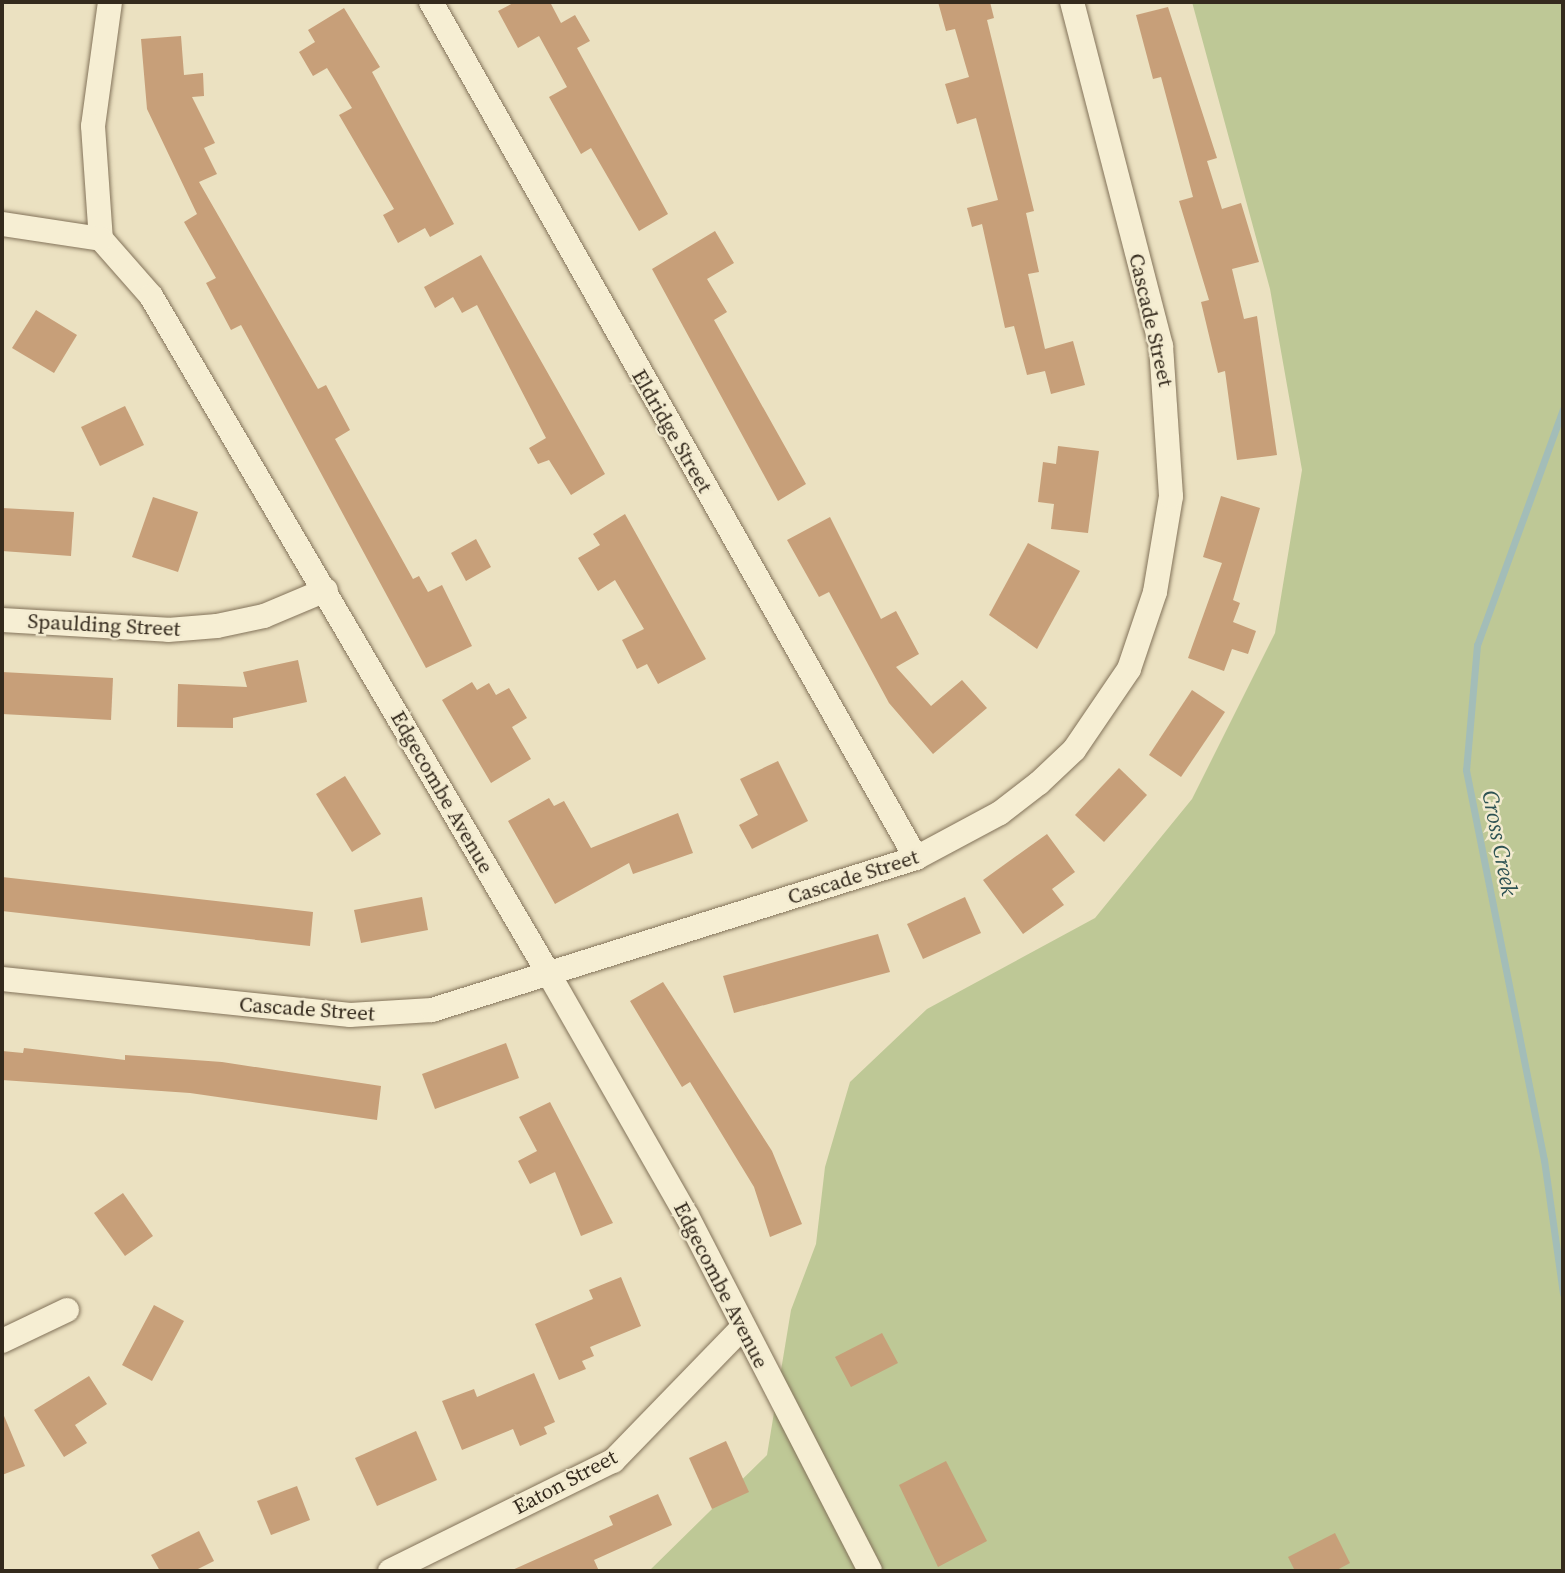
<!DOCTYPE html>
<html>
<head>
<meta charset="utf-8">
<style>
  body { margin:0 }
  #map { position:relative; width:1565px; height:1573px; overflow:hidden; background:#ebe1c1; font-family:"Source Serif 4",serif }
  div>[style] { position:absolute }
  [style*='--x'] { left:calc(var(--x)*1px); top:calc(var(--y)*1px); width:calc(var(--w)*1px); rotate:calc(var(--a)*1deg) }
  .green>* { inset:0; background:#bec896 }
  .stream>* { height:7px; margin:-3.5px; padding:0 3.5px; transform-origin:3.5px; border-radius:3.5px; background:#a3bdb8 }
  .building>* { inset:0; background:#c79f79 }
  .roads { filter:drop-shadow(0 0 2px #83735a) drop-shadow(0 0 2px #83735a) }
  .minor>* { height:24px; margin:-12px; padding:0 12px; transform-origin:12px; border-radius:12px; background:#f6eed3 }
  span { translate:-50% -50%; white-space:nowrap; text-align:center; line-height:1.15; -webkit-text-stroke:5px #f3ebd0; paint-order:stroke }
  .street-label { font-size:21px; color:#342a1d }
  .water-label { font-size:23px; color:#2d5253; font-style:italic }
  .frame { position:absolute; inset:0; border:4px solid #342a1d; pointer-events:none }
</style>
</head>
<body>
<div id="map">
  <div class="green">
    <div style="clip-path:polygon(1192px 2px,1563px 2px,1563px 1571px,649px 1571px,767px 1455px,791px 1310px,816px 1244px,825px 1167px,850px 1082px,927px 1009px,1095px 918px,1192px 799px,1275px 633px,1302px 470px,1270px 289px)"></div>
  </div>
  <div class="stream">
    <div style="--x:1563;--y:409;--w:251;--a:110"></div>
    <div style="--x:1477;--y:645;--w:125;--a:95"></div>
    <div style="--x:1466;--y:770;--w:398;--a:78.7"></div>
    <div style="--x:1544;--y:1160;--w:135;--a:81.9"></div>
  </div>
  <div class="building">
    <div style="clip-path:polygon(515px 2px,550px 2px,561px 23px,575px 15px,590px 41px,577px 48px,668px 214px,639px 231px,591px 148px,581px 154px,549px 97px,567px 87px,539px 36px,518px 48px,498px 11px)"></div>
    <div style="clip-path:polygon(938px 2px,990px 2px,994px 18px,987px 20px,1034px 211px,1026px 213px,1039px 272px,1028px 274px,1045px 349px,1073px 341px,1085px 385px,1051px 394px,1045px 371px,1027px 375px,1014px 326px,1005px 328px,982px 224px,972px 227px,967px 208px,998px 200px,976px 118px,957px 124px,945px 84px,969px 77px,955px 29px,946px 31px)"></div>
    <div style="clip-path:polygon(1168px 7px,1217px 158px,1207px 161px,1222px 209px,1241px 203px,1259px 262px,1232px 269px,1244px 319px,1257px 316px,1277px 455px,1237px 460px,1225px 371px,1218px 373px,1201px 302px,1209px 300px,1179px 201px,1193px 197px,1161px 77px,1153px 79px,1136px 15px)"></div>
    <div style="clip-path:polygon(344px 8px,380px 67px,372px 72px,454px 224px,430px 237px,425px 228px,398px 243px,383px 215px,394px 209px,339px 115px,352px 108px,327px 68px,313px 76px,299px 52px,315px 42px,308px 30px)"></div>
    <div style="clip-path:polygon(181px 36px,184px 75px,203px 73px,204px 96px,192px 97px,215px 143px,204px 148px,217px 174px,199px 182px,318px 389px,326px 385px,350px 430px,335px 439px,413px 579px,419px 576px,428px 592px,442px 585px,472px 646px,426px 668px,241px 325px,231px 330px,206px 283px,216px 278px,184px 222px,197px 214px,147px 109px,141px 39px)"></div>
    <div style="clip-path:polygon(715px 231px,734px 263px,707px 279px,727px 312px,714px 320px,806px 484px,778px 501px,652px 269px)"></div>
    <div style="clip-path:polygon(481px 255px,605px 474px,571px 495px,549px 460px,538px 464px,529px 448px,546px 438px,477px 305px,462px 313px,453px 297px,435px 308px,424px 287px)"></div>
    <div style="clip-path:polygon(36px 310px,77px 335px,54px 373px,12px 348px)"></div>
    <div style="clip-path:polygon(125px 406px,144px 445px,100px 466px,81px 427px)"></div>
    <div style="clip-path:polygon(1058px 446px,1099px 451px,1088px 533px,1051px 529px,1054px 504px,1038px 502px,1043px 462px,1056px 464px)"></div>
    <div style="clip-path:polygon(1221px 496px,1260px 508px,1233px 600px,1240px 603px,1233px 622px,1256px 631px,1248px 654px,1232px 649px,1224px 671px,1188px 658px,1222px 563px,1203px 557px)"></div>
    <div style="clip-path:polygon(153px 497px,198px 512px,178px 572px,132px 557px)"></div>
    <div style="clip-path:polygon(2px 508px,74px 512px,71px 556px,2px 551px)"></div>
    <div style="clip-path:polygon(625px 514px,706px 659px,658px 684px,647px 664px,637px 669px,622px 640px,644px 629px,615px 580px,598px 591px,578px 558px,600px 545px,593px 534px)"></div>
    <div style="clip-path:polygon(830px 517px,881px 619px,896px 611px,919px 654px,896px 667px,931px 706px,962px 680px,987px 708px,933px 754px,889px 703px,829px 592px,819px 597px,787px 540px)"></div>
    <div style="clip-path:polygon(476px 539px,491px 567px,466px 581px,451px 553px)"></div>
    <div style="clip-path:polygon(1028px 543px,1080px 571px,1037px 649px,989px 615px)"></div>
    <div style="clip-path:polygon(298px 660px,307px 702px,233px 718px,233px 728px,177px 727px,178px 684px,247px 687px,243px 672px)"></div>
    <div style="clip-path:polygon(2px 672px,113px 678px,111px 720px,2px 714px)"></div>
    <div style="clip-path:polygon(472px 682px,477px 690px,489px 683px,496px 695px,509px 688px,527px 718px,512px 727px,531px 759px,491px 783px,442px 700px)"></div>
    <div style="clip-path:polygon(1192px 690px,1225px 712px,1181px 777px,1149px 755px)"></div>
    <div style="clip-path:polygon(778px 761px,808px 821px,752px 849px,739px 825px,758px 815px,740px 779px)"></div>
    <div style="clip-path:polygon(1119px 768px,1147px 795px,1104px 842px,1075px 815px)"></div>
    <div style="clip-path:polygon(345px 776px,381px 834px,352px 852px,316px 794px)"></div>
    <div style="clip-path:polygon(549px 798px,554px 806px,564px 801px,591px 848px,678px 813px,693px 853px,633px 874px,629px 863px,555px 904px,508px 821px)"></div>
    <div style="clip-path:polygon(1047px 834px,1075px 872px,1052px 889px,1064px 905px,1023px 934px,983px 880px)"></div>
    <div style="clip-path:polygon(2px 877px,313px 912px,310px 946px,2px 911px)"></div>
    <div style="clip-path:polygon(422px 897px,428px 930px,361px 943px,354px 910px)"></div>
    <div style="clip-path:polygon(965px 897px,981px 933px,923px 959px,907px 924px)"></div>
    <div style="clip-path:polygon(878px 934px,890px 972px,734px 1013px,723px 976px)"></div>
    <div style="clip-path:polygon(663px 982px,772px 1151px,802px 1224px,770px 1237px,754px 1187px,690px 1082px,682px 1087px,630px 1001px)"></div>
    <div style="clip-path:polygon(506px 1043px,519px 1078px,435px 1109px,422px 1074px)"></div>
    <div style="clip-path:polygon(24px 1048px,125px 1060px,125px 1055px,222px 1062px,381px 1086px,377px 1120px,190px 1093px,2px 1080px,2px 1051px,23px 1053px)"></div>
    <div style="clip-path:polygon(550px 1102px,613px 1223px,581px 1236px,555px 1172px,530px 1184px,518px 1161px,537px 1151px,519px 1117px)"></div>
    <div style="clip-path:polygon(123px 1193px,153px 1236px,125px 1256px,94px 1213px)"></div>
    <div style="clip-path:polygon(621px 1277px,641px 1326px,590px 1347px,594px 1356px,582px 1361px,586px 1369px,559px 1380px,535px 1324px,593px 1299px,589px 1290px)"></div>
    <div style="clip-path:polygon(154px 1305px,184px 1321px,152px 1381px,122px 1365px)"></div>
    <div style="clip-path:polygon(882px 1333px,898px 1363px,851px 1387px,835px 1357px)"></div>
    <div style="clip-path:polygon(534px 1373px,555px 1422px,544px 1427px,547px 1434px,520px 1446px,513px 1429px,462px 1450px,442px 1401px,474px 1389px,477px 1397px)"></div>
    <div style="clip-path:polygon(89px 1376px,107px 1404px,75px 1425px,87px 1443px,64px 1457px,34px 1410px)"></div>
    <div style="clip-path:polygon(2px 1411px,25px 1466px,2px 1475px)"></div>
    <div style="clip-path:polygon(416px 1431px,437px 1480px,377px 1506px,355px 1458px)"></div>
    <div style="clip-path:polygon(726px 1441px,749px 1492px,712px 1509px,689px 1458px)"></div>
    <div style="clip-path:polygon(946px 1461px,987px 1541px,938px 1567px,899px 1485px)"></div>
    <div style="clip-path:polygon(297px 1486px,310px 1520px,271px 1535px,257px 1501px)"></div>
    <div style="clip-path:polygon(658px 1494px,672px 1525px,594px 1560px,599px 1571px,510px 1571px,613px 1525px,609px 1516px)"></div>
    <div style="clip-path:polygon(199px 1531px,214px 1561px,194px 1571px,160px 1571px,151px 1555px)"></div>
    <div style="clip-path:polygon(1335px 1533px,1350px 1563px,1335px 1571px,1295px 1571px,1288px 1557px)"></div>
  </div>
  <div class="roads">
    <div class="minor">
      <div style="--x:110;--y:2;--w:125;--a:97.8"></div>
      <div style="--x:93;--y:126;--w:113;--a:86"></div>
      <div style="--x:101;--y:239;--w:76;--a:48.7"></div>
      <div style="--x:151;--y:296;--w:788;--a:59.6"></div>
      <div style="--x:550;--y:976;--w:276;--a:60.3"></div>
      <div style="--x:687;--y:1216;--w:399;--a:62.7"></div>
      <div style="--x:431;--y:2;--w:984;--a:60.46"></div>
      <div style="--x:2;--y:224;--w:100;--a:8.6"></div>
      <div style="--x:2;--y:620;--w:166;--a:3.4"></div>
      <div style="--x:168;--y:630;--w:49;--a:-4.7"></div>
      <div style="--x:217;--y:626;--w:48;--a:-12"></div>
      <div style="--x:264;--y:616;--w:67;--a:-22.8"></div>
      <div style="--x:2;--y:979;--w:350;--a:5.9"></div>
      <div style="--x:350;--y:1015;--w:82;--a:-3.5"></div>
      <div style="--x:432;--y:1010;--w:507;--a:-17.43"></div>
      <div style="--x:916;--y:858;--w:95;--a:-28.2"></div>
      <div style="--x:1000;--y:813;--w:49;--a:-37.6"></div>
      <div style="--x:1039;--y:783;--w:48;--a:-43.3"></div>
      <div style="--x:1074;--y:750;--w:98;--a:-55.8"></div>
      <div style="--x:1129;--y:669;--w:81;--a:-71.3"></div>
      <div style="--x:1155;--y:592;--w:97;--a:-80.5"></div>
      <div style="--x:1171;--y:496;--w:150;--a:-93.8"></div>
      <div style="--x:1161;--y:346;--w:355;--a:-104.5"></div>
      <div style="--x:2;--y:1341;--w:72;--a:-25.5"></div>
      <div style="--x:390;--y:1571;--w:249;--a:-26.3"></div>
      <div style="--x:613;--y:1461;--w:185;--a:-45.9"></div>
    </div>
  </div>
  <div class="street-label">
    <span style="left:1151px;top:320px;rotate:77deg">Cascade Street</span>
    <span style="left:672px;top:431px;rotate:60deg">Eldridge Street</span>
    <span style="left:104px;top:625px;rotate:3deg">Spaulding Street</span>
    <span style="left:442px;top:792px;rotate:60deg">Edgecombe Avenue</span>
    <span style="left:853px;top:877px;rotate:-18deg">Cascade Street</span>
    <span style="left:307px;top:1009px;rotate:4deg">Cascade Street</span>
    <span style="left:721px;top:1285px;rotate:63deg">Edgecombe Avenue</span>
    <span style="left:565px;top:1482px;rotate:-28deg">Eaton Street</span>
  </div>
  <div class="water-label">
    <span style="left:1500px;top:843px;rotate:79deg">Cross Creek</span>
  </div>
  <div class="frame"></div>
</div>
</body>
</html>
